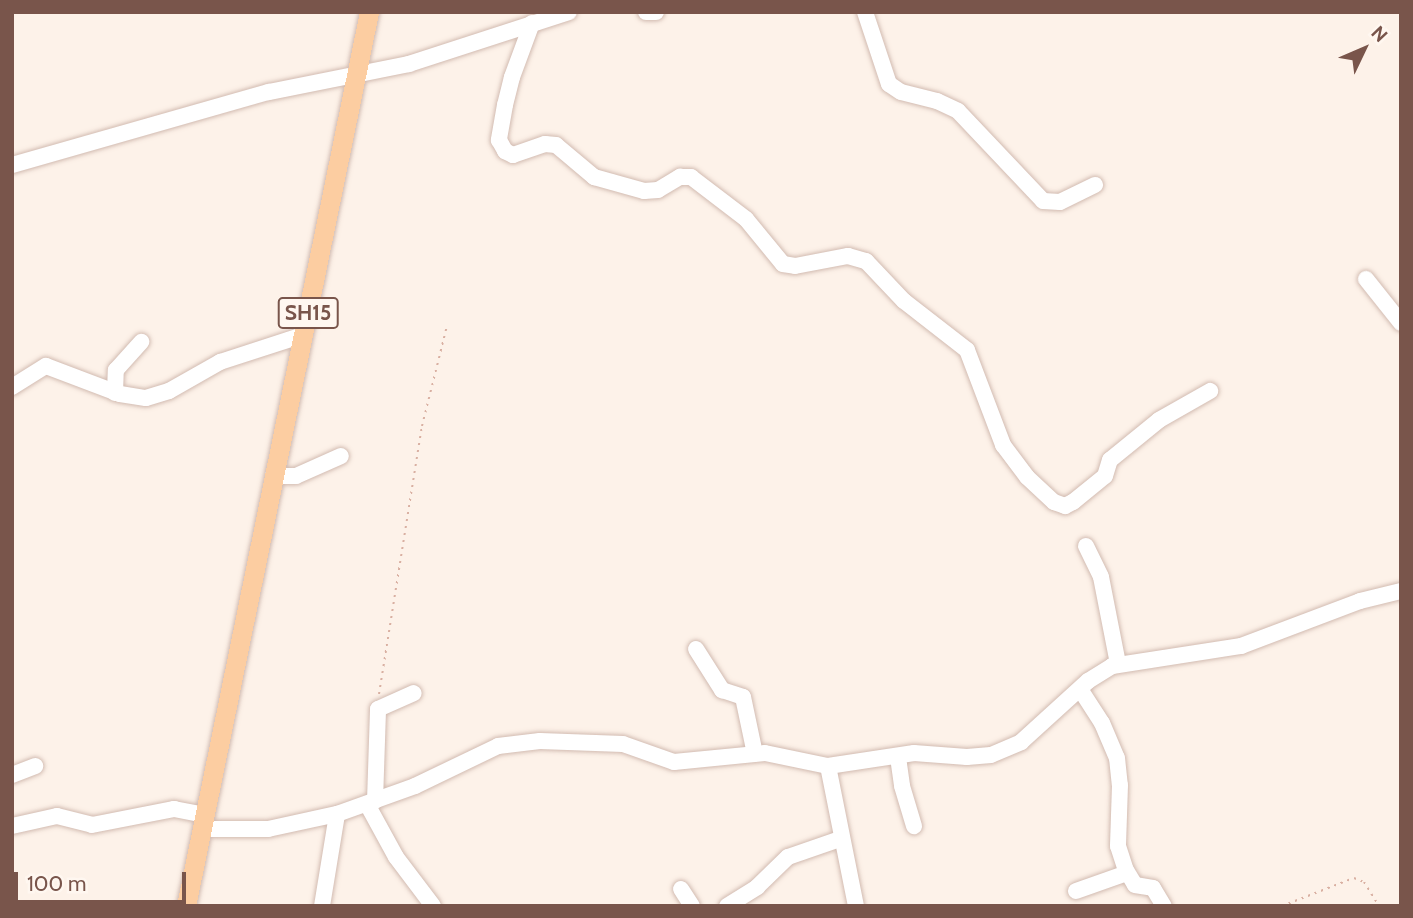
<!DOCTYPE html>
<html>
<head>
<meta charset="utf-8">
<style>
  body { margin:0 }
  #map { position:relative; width:1413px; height:918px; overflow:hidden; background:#fdf2e9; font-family:Cabin,sans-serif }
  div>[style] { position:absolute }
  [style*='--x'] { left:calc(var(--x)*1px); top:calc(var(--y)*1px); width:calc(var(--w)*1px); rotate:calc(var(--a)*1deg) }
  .path>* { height:2px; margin-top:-1px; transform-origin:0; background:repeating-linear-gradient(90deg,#d9b0a2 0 2px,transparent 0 7px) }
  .roads { filter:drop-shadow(0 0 2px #d2bbb1) drop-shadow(0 0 2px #d2bbb1) }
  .minor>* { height:16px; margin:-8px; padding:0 8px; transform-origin:8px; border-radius:8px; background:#fff }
  .major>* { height:19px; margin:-9.5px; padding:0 9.5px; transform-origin:9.5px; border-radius:9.5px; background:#fccda1 }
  span { translate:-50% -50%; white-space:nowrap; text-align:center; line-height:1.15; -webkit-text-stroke:5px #fff7f0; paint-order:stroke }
  .shield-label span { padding:2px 5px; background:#fff7f0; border:2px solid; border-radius:5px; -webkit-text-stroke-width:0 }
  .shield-label { font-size:21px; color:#79554b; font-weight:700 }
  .frame { position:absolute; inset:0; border:14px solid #79554b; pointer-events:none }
  .north { position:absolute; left:1329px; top:14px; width:70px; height:70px; -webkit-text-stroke:5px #fff7f0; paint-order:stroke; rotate:46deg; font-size:19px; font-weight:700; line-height:28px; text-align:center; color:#79554b }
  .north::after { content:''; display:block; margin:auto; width:24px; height:32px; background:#79554b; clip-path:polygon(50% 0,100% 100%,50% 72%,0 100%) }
  .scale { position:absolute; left:14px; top:872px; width:172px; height:32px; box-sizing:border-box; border:4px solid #79554b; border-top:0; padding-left:9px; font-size:21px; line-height:24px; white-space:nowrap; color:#79554b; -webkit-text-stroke:5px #fff7f0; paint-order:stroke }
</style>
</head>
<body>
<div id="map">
  <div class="path">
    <div style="--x:379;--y:694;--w:271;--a:-80.9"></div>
    <div style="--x:422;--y:426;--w:103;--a:-76"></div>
    <div style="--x:1282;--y:906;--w:77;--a:-21.3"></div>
    <div style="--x:1354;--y:878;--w:11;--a:22"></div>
    <div style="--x:1364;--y:882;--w:28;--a:58"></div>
  </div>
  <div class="roads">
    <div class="minor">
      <div style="--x:646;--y:12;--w:10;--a:0"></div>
      <div style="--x:865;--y:12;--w:76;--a:71.6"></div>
      <div style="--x:889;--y:84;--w:14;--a:34"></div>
      <div style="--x:901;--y:92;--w:37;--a:14"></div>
      <div style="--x:937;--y:101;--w:23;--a:25"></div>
      <div style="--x:958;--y:111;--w:124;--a:46.6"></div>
      <div style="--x:1043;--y:201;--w:17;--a:3"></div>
      <div style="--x:1060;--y:202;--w:39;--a:-26"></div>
      <div style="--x:532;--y:23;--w:58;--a:110.3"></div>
      <div style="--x:512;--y:77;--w:29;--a:104"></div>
      <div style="--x:505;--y:105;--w:36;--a:100"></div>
      <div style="--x:499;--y:140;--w:13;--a:61"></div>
      <div style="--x:505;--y:151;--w:9;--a:27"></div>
      <div style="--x:513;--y:155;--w:34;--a:-19"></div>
      <div style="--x:545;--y:144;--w:11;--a:5"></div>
      <div style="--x:556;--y:145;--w:50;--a:40.1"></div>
      <div style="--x:594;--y:177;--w:52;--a:15.6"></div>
      <div style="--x:644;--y:191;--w:14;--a:-4"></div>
      <div style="--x:658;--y:190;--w:26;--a:-31"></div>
      <div style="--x:680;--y:177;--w:11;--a:0"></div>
      <div style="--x:691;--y:177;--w:69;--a:37.4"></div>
      <div style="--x:746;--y:219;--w:58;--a:50.6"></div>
      <div style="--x:783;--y:264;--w:12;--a:9"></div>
      <div style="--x:795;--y:266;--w:54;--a:-10.7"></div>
      <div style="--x:848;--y:256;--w:19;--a:16"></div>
      <div style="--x:866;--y:261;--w:55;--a:46.5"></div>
      <div style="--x:904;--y:301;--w:80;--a:37.9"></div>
      <div style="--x:967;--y:350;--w:102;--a:69.2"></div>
      <div style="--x:1003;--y:445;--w:40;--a:53"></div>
      <div style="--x:1027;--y:477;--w:37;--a:43"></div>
      <div style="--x:1054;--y:502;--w:12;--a:20"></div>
      <div style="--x:1065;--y:506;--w:9;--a:-27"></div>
      <div style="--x:1073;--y:502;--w:41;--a:-39.1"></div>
      <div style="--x:1105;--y:476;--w:17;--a:-73"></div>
      <div style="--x:1110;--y:460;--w:63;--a:-39.2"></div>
      <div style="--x:1159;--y:420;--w:59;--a:-29.6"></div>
      <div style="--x:12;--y:165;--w:267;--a:-15.9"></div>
      <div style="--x:269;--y:92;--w:143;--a:-11.3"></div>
      <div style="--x:409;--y:64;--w:168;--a:-18"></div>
      <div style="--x:1366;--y:279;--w:56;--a:51.5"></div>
      <div style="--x:12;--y:387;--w:40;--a:-32"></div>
      <div style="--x:46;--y:366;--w:79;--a:20.7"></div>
      <div style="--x:120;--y:394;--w:26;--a:9"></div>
      <div style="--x:146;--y:398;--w:24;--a:-17"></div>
      <div style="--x:169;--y:391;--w:59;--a:-29.6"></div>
      <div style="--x:220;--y:362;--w:87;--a:-18"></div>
      <div style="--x:115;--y:393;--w:23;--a:-88"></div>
      <div style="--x:116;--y:370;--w:38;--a:-48"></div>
      <div style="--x:273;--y:476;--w:23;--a:0"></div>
      <div style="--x:296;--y:476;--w:49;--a:-24"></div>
      <div style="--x:1086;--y:546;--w:34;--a:64"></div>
      <div style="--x:1101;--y:577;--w:89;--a:78.9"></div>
      <div style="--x:696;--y:649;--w:49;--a:57.6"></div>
      <div style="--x:722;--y:690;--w:22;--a:18"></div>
      <div style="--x:743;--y:697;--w:58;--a:78.1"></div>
      <div style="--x:1080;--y:689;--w:40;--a:57.1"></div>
      <div style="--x:1102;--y:723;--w:38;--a:67"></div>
      <div style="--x:1117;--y:758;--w:27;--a:84"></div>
      <div style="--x:1120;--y:785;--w:61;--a:91.9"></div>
      <div style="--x:1118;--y:846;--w:25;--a:72"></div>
      <div style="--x:1126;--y:870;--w:17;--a:59"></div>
      <div style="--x:1135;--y:885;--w:18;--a:9"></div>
      <div style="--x:1153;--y:888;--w:21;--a:59"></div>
      <div style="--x:898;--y:757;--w:29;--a:82"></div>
      <div style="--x:902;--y:786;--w:42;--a:73.3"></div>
      <div style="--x:828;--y:766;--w:143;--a:78.7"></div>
      <div style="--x:12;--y:775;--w:25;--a:-21"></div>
      <div style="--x:375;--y:801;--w:92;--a:-88.1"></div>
      <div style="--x:378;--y:709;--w:39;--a:-24"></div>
      <div style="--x:367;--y:804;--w:60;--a:61.3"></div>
      <div style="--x:396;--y:857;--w:61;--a:52.9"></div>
      <div style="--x:12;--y:826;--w:46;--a:-12.5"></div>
      <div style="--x:57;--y:816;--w:36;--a:14"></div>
      <div style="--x:92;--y:825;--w:84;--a:-11"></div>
      <div style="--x:174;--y:809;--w:31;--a:11"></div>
      <div style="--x:201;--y:829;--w:67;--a:0"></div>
      <div style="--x:268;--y:829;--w:71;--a:-12.3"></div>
      <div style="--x:337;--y:814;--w:83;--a:-19.7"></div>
      <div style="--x:415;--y:786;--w:92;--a:-25.7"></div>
      <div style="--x:498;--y:746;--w:42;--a:-6.8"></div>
      <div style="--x:540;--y:741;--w:83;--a:2.1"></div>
      <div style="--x:623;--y:744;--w:54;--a:19.4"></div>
      <div style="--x:674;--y:762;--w:91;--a:-5.6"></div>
      <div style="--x:765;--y:753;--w:64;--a:11.7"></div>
      <div style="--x:828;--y:766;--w:87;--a:-8.6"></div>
      <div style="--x:914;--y:753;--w:53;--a:4.3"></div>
      <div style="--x:967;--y:757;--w:24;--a:-5"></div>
      <div style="--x:991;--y:755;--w:33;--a:-23"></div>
      <div style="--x:1021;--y:742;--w:91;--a:-42.3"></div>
      <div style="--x:1088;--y:681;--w:28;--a:-32"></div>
      <div style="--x:1112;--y:666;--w:131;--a:-8.8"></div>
      <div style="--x:1241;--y:646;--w:127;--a:-20.7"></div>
      <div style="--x:1360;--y:601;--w:42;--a:-13.7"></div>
      <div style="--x:681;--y:889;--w:20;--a:57"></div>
      <div style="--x:1076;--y:891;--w:54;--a:-19.4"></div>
      <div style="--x:322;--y:906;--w:93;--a:-80.7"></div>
      <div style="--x:727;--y:906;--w:36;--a:-32"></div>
      <div style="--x:757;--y:887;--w:43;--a:-44.1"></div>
      <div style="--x:788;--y:857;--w:55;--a:-19.1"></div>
    </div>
    <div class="major">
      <div style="--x:186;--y:906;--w:913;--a:-78.43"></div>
    </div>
  </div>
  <div class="shield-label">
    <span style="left:308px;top:313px">SH15</span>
  </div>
  <div class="frame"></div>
  <div class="north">N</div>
  <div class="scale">100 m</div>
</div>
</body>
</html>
